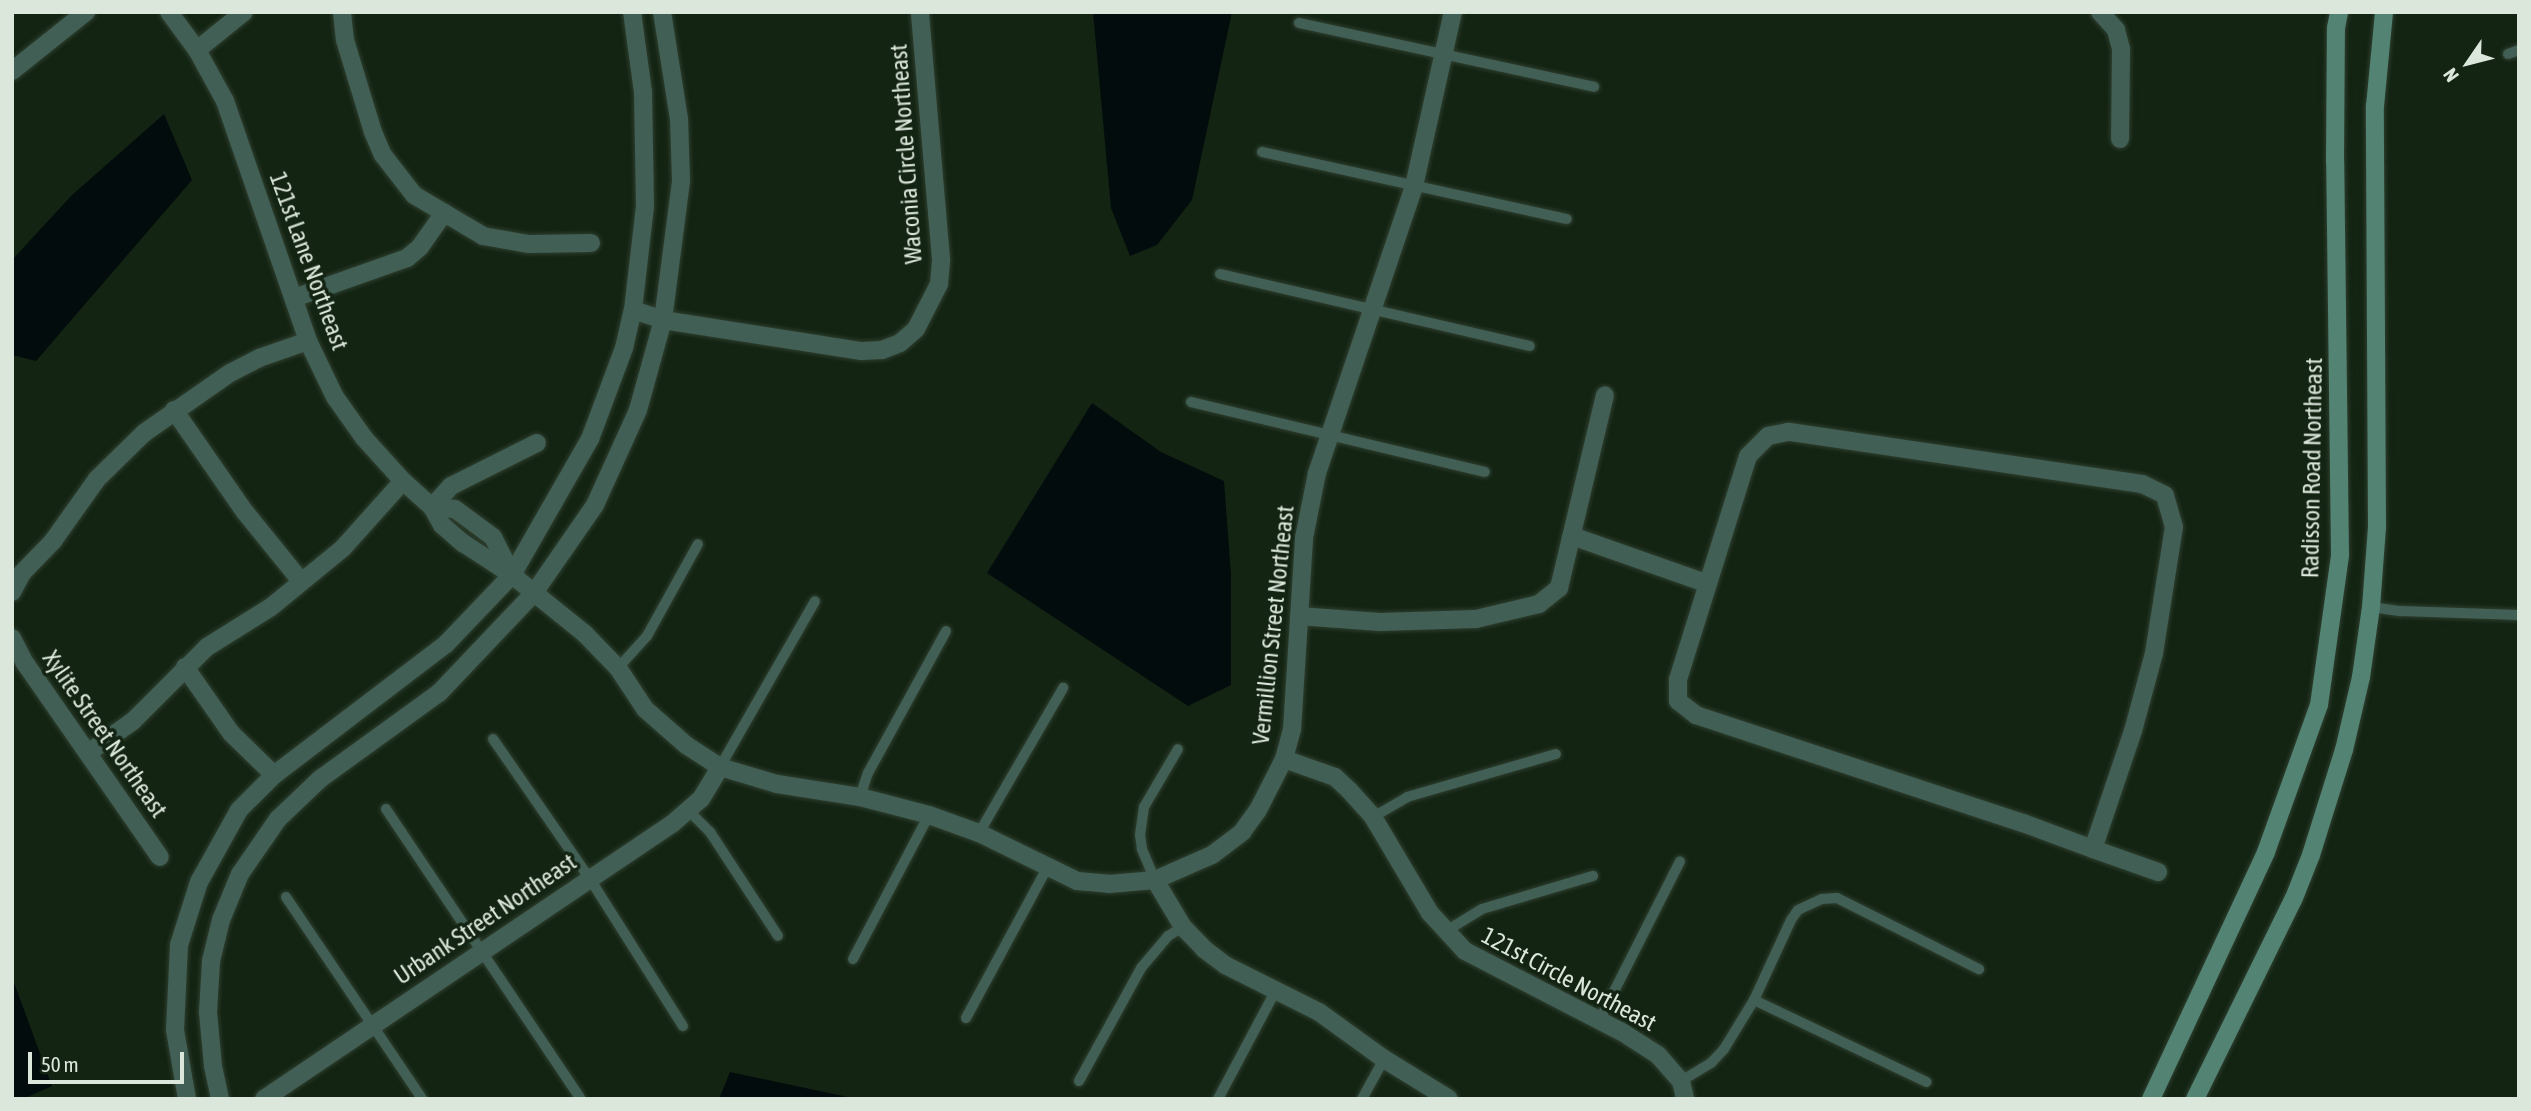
<!DOCTYPE html>
<html>
<head>
<meta charset="utf-8">
<style>
  body { margin:0 }
  #map { position:relative; width:2531px; height:1111px; overflow:hidden; background:#132413; font-family:"Asap Condensed",sans-serif }
  div>[style] { position:absolute }
  [style*='--x'] { left:calc(var(--x)*1px); top:calc(var(--y)*1px); width:calc(var(--w)*1px); rotate:calc(var(--a)*1deg) }
  .water>* { inset:0; background:#030c0c }
  .roads { filter:drop-shadow(0 0 2px #2f3f2f) drop-shadow(0 0 2px #2f3f2f) }
  .service>* { height:10px; margin:-5px; padding:0 5px; transform-origin:5px; border-radius:5px; background:#425f55 }
  .minor>* { height:18px; margin:-9px; padding:0 9px; transform-origin:9px; border-radius:9px; background:#425f55 }
  .tertiary>* { height:18px; margin:-9px; padding:0 9px; transform-origin:9px; border-radius:9px; background:#425f55 }
  .secondary>* { height:18px; margin:-9px; padding:0 9px; transform-origin:9px; border-radius:9px; background:#538373 }
  span { translate:-50% -50%; white-space:nowrap; text-align:center; line-height:1.15; -webkit-text-stroke:7px #132413; paint-order:stroke }
  .street-label { font-size:24px; color:#dce7db }
  .frame { position:absolute; inset:0; border:14px solid #dce7db; pointer-events:none }
  .north { position:absolute; left:2433px; top:28px; width:70px; height:70px; -webkit-text-stroke:5px #132413; paint-order:stroke; rotate:235deg; font-size:19px; font-weight:700; line-height:28px; text-align:center; color:#dce7db }
  .north::after { content:''; display:block; margin:auto; width:24px; height:32px; background:#dce7db; clip-path:polygon(50% 0,100% 100%,50% 72%,0 100%) }
  .scale { position:absolute; left:28px; top:1052px; width:156px; height:32px; box-sizing:border-box; border:4px solid #dce7db; border-top:0; padding-left:9px; font-size:21px; line-height:24px; white-space:nowrap; color:#dce7db; -webkit-text-stroke:5px #132413; paint-order:stroke }
</style>
</head>
<body>
<div id="map">
  <div class="water">
    <div style="clip-path:polygon(1093px 12px,1232px 12px,1192px 200px,1157px 245px,1130px 256px,1111px 208px)"></div>
    <div style="clip-path:polygon(164px 114px,192px 180px,36px 361px,12px 355px,12px 260px,72px 195px)"></div>
    <div style="clip-path:polygon(1092px 403px,1161px 452px,1224px 481px,1231px 574px,1231px 685px,1188px 706px,987px 573px)"></div>
    <div style="clip-path:polygon(12px 977px,52px 1086px,23px 1099px,15px 1099px,12px 1095px)"></div>
    <div style="clip-path:polygon(730px 1072px,857px 1099px,858px 1099px,719px 1099px)"></div>
  </div>
  <div class="roads">
    <div class="service">
      <div style="--x:1299;--y:23;--w:302;--a:12.2"></div>
      <div style="--x:2508;--y:54;--w:12;--a:-20"></div>
      <div style="--x:1262;--y:152;--w:312;--a:12.4"></div>
      <div style="--x:1220;--y:274;--w:318;--a:13.1"></div>
      <div style="--x:1191;--y:402;--w:302;--a:13.4"></div>
      <div style="--x:2371;--y:607;--w:30;--a:8"></div>
      <div style="--x:2401;--y:611;--w:118;--a:1.9"></div>
      <div style="--x:618;--y:668;--w:43;--a:-47.8"></div>
      <div style="--x:647;--y:636;--w:105;--a:-61"></div>
      <div style="--x:493;--y:739;--w:170;--a:55.3"></div>
      <div style="--x:590;--y:879;--w:174;--a:57.7"></div>
      <div style="--x:720;--y:767;--w:191;--a:-60.2"></div>
      <div style="--x:860;--y:797;--w:25;--a:-72"></div>
      <div style="--x:868;--y:773;--w:162;--a:-61.2"></div>
      <div style="--x:386;--y:809;--w:348;--a:56.1"></div>
      <div style="--x:688;--y:810;--w:31;--a:45"></div>
      <div style="--x:710;--y:832;--w:124;--a:56.8"></div>
      <div style="--x:1373;--y:817;--w:39;--a:-30"></div>
      <div style="--x:1407;--y:797;--w:155;--a:-16.1"></div>
      <div style="--x:979;--y:833;--w:168;--a:-59.9"></div>
      <div style="--x:1155;--y:880;--w:34;--a:-113"></div>
      <div style="--x:1142;--y:849;--w:14;--a:-98"></div>
      <div style="--x:1140;--y:835;--w:28;--a:-82"></div>
      <div style="--x:1144;--y:807;--w:67;--a:-59.6"></div>
      <div style="--x:286;--y:897;--w:244;--a:56"></div>
      <div style="--x:1446;--y:931;--w:42;--a:-31.4"></div>
      <div style="--x:1482;--y:909;--w:116;--a:-16.6"></div>
      <div style="--x:853;--y:959;--w:163;--a:-62.2"></div>
      <div style="--x:1754;--y:1000;--w:191;--a:25.4"></div>
      <div style="--x:966;--y:1018;--w:170;--a:-61.6"></div>
      <div style="--x:1599;--y:1021;--w:179;--a:-63.1"></div>
      <div style="--x:1079;--y:1081;--w:129;--a:-61.2"></div>
      <div style="--x:1141;--y:968;--w:42;--a:-49.8"></div>
      <div style="--x:1168;--y:936;--w:17;--a:-31"></div>
      <div style="--x:1681;--y:1081;--w:35;--a:-31"></div>
      <div style="--x:1711;--y:1063;--w:19;--a:-47"></div>
      <div style="--x:1724;--y:1049;--w:57;--a:-58.5"></div>
      <div style="--x:1754;--y:1000;--w:88;--a:-65.2"></div>
      <div style="--x:1791;--y:920;--w:12;--a:-55"></div>
      <div style="--x:1798;--y:910;--w:26;--a:-25"></div>
      <div style="--x:1822;--y:899;--w:15;--a:-4"></div>
      <div style="--x:1837;--y:898;--w:159;--a:26.6"></div>
      <div style="--x:1218;--y:1099;--w:123;--a:-62"></div>
      <div style="--x:1362;--y:1099;--w:46;--a:-61.2"></div>
    </div>
    <div class="minor">
      <div style="--x:169;--y:12;--w:47;--a:53.6"></div>
      <div style="--x:197;--y:50;--w:58;--a:61.2"></div>
      <div style="--x:225;--y:101;--w:254;--a:70.9"></div>
      <div style="--x:308;--y:341;--w:62;--a:64.3"></div>
      <div style="--x:335;--y:397;--w:50;--a:54.7"></div>
      <div style="--x:364;--y:438;--w:58;--a:47.8"></div>
      <div style="--x:403;--y:481;--w:39;--a:42"></div>
      <div style="--x:432;--y:507;--w:21;--a:61"></div>
      <div style="--x:442;--y:525;--w:28;--a:41"></div>
      <div style="--x:463;--y:543;--w:59;--a:33.1"></div>
      <div style="--x:512;--y:575;--w:94;--a:38.9"></div>
      <div style="--x:585;--y:634;--w:47;--a:45.9"></div>
      <div style="--x:618;--y:668;--w:49;--a:56.6"></div>
      <div style="--x:645;--y:709;--w:55;--a:41.3"></div>
      <div style="--x:686;--y:745;--w:40;--a:32.9"></div>
      <div style="--x:720;--y:767;--w:59;--a:16.6"></div>
      <div style="--x:777;--y:784;--w:84;--a:8.9"></div>
      <div style="--x:860;--y:797;--w:71;--a:14.6"></div>
      <div style="--x:929;--y:815;--w:53;--a:19.8"></div>
      <div style="--x:979;--y:833;--w:109;--a:26.1"></div>
      <div style="--x:1077;--y:881;--w:32;--a:5"></div>
      <div style="--x:1109;--y:884;--w:46;--a:-5"></div>
      <div style="--x:1155;--y:880;--w:62;--a:-23.7"></div>
      <div style="--x:1212;--y:855;--w:38;--a:-37"></div>
      <div style="--x:1242;--y:832;--w:27;--a:-54"></div>
      <div style="--x:1258;--y:810;--w:57;--a:-63"></div>
      <div style="--x:1284;--y:759;--w:30;--a:-75"></div>
      <div style="--x:1292;--y:730;--w:192;--a:-86.4"></div>
      <div style="--x:1304;--y:538;--w:66;--a:-78.7"></div>
      <div style="--x:1317;--y:473;--w:303;--a:-71.3"></div>
      <div style="--x:1414;--y:186;--w:178;--a:-77.4"></div>
      <div style="--x:342;--y:12;--w:28;--a:84"></div>
      <div style="--x:345;--y:40;--w:96;--a:73.1"></div>
      <div style="--x:373;--y:132;--w:25;--a:67"></div>
      <div style="--x:383;--y:155;--w:51;--a:52.2"></div>
      <div style="--x:414;--y:195;--w:80;--a:30.7"></div>
      <div style="--x:483;--y:236;--w:47;--a:9.9"></div>
      <div style="--x:529;--y:244;--w:62;--a:-0.9"></div>
      <div style="--x:2100;--y:12;--w:24;--a:48"></div>
      <div style="--x:2116;--y:30;--w:20;--a:75"></div>
      <div style="--x:2121;--y:49;--w:90;--a:90.6"></div>
      <div style="--x:197;--y:50;--w:60;--a:-39"></div>
      <div style="--x:12;--y:71;--w:95;--a:-38.6"></div>
      <div style="--x:294;--y:298;--w:120;--a:-19.5"></div>
      <div style="--x:407;--y:258;--w:17;--a:-40"></div>
      <div style="--x:420;--y:247;--w:42;--a:-54.8"></div>
      <div style="--x:633;--y:310;--w:32;--a:18"></div>
      <div style="--x:663;--y:320;--w:201;--a:8.9"></div>
      <div style="--x:862;--y:351;--w:20;--a:-3"></div>
      <div style="--x:882;--y:350;--w:19;--a:-21"></div>
      <div style="--x:900;--y:343;--w:21;--a:-41"></div>
      <div style="--x:916;--y:329;--w:51;--a:-62.9"></div>
      <div style="--x:939;--y:284;--w:25;--a:-85"></div>
      <div style="--x:941;--y:259;--w:248;--a:-94.9"></div>
      <div style="--x:174;--y:410;--w:124;--a:55.2"></div>
      <div style="--x:245;--y:512;--w:87;--a:51"></div>
      <div style="--x:432;--y:507;--w:28;--a:-48"></div>
      <div style="--x:451;--y:486;--w:96;--a:-26.6"></div>
      <div style="--x:432;--y:507;--w:23;--a:5"></div>
      <div style="--x:455;--y:509;--w:47;--a:36.4"></div>
      <div style="--x:493;--y:537;--w:42;--a:63.4"></div>
      <div style="--x:1572;--y:536;--w:144;--a:19.4"></div>
      <div style="--x:12;--y:592;--w:21;--a:-62"></div>
      <div style="--x:22;--y:573;--w:45;--a:-45.9"></div>
      <div style="--x:53;--y:541;--w:76;--a:-54.6"></div>
      <div style="--x:97;--y:479;--w:66;--a:-44.4"></div>
      <div style="--x:144;--y:433;--w:105;--a:-34.9"></div>
      <div style="--x:230;--y:373;--w:33;--a:-27"></div>
      <div style="--x:259;--y:358;--w:52;--a:-19.1"></div>
      <div style="--x:1299;--y:616;--w:81;--a:4.2"></div>
      <div style="--x:1380;--y:622;--w:96;--a:-1.8"></div>
      <div style="--x:1476;--y:619;--w:65;--a:-13.4"></div>
      <div style="--x:1539;--y:604;--w:26;--a:-39"></div>
      <div style="--x:1559;--y:588;--w:198;--a:-76.6"></div>
      <div style="--x:12;--y:638;--w:28;--a:63"></div>
      <div style="--x:25;--y:663;--w:236;--a:55.2"></div>
      <div style="--x:185;--y:667;--w:80;--a:55.1"></div>
      <div style="--x:231;--y:733;--w:60;--a:44.3"></div>
      <div style="--x:88;--y:753;--w:55;--a:-35.4"></div>
      <div style="--x:133;--y:721;--w:105;--a:-45"></div>
      <div style="--x:207;--y:647;--w:75;--a:-32"></div>
      <div style="--x:271;--y:607;--w:93;--a:-39.3"></div>
      <div style="--x:343;--y:548;--w:90;--a:-48.2"></div>
      <div style="--x:1284;--y:759;--w:54;--a:19.4"></div>
      <div style="--x:1335;--y:777;--w:19;--a:43"></div>
      <div style="--x:1349;--y:790;--w:36;--a:48"></div>
      <div style="--x:1373;--y:817;--w:112;--a:59.3"></div>
      <div style="--x:1430;--y:913;--w:52;--a:47.4"></div>
      <div style="--x:1465;--y:951;--w:177;--a:27.3"></div>
      <div style="--x:1622;--y:1032;--w:43;--a:32.6"></div>
      <div style="--x:1658;--y:1055;--w:35;--a:49"></div>
      <div style="--x:1681;--y:1081;--w:18;--a:77"></div>
      <div style="--x:2093;--y:849;--w:125;--a:-71.3"></div>
      <div style="--x:2133;--y:731;--w:81;--a:-74.9"></div>
      <div style="--x:2154;--y:653;--w:128;--a:-81"></div>
      <div style="--x:2174;--y:527;--w:33;--a:-106"></div>
      <div style="--x:2165;--y:495;--w:25;--a:-154"></div>
      <div style="--x:2142;--y:484;--w:358;--a:-171.6"></div>
      <div style="--x:1788;--y:432;--w:20;--a:169"></div>
      <div style="--x:1768;--y:436;--w:28;--a:135"></div>
      <div style="--x:1748;--y:456;--w:235;--a:107.4"></div>
      <div style="--x:1678;--y:680;--w:21;--a:90"></div>
      <div style="--x:1678;--y:701;--w:23;--a:38"></div>
      <div style="--x:1696;--y:715;--w:344;--a:18.3"></div>
      <div style="--x:2023;--y:823;--w:75;--a:20.4"></div>
      <div style="--x:2093;--y:849;--w:69;--a:19.5"></div>
      <div style="--x:1155;--y:880;--w:55;--a:59.2"></div>
      <div style="--x:1183;--y:927;--w:30;--a:46"></div>
      <div style="--x:1204;--y:949;--w:26;--a:37"></div>
      <div style="--x:1225;--y:965;--w:105;--a:26.6"></div>
      <div style="--x:1319;--y:1012;--w:80;--a:35.9"></div>
      <div style="--x:1384;--y:1059;--w:76;--a:31.6"></div>
      <div style="--x:264;--y:1099;--w:492;--a:-34"></div>
      <div style="--x:672;--y:824;--w:38;--a:-41"></div>
      <div style="--x:701;--y:799;--w:37;--a:-59"></div>
    </div>
    <div class="tertiary">
      <div style="--x:187;--y:1099;--w:70;--a:-99.9"></div>
      <div style="--x:175;--y:1030;--w:85;--a:-87.3"></div>
      <div style="--x:179;--y:945;--w:66;--a:-72.4"></div>
      <div style="--x:199;--y:882;--w:82;--a:-60.9"></div>
      <div style="--x:239;--y:810;--w:49;--a:-45"></div>
      <div style="--x:274;--y:775;--w:216;--a:-37.3"></div>
      <div style="--x:446;--y:644;--w:95;--a:-46.3"></div>
      <div style="--x:512;--y:575;--w:157;--a:-60.2"></div>
      <div style="--x:590;--y:439;--w:97;--a:-69.5"></div>
      <div style="--x:624;--y:348;--w:39;--a:-77"></div>
      <div style="--x:633;--y:310;--w:105;--a:-83.4"></div>
      <div style="--x:645;--y:206;--w:114;--a:-91"></div>
      <div style="--x:643;--y:92;--w:81;--a:-97.8"></div>
      <div style="--x:220;--y:1099;--w:34;--a:-102"></div>
      <div style="--x:213;--y:1066;--w:54;--a:-95.3"></div>
      <div style="--x:208;--y:1012;--w:51;--a:-86.6"></div>
      <div style="--x:211;--y:961;--w:42;--a:-76.3"></div>
      <div style="--x:221;--y:920;--w:50;--a:-67.6"></div>
      <div style="--x:240;--y:874;--w:67;--a:-55.4"></div>
      <div style="--x:278;--y:819;--w:58;--a:-43.6"></div>
      <div style="--x:320;--y:779;--w:147;--a:-35.9"></div>
      <div style="--x:439;--y:693;--w:138;--a:-46.5"></div>
      <div style="--x:534;--y:593;--w:107;--a:-55.3"></div>
      <div style="--x:595;--y:505;--w:104;--a:-65.6"></div>
      <div style="--x:638;--y:410;--w:93;--a:-74.5"></div>
      <div style="--x:663;--y:320;--w:140;--a:-82.6"></div>
      <div style="--x:681;--y:181;--w:62;--a:-91.8"></div>
      <div style="--x:679;--y:119;--w:108;--a:-99"></div>
    </div>
    <div class="secondary">
      <div style="--x:2151;--y:1099;--w:272;--a:-65"></div>
      <div style="--x:2266;--y:852;--w:156;--a:-70.2"></div>
      <div style="--x:2319;--y:705;--w:151;--a:-82"></div>
      <div style="--x:2340;--y:555;--w:394;--a:-90.7"></div>
      <div style="--x:2335;--y:161;--w:133;--a:-89.6"></div>
      <div style="--x:2336;--y:28;--w:16;--a:-79"></div>
      <div style="--x:2195;--y:1099;--w:224;--a:-63.8"></div>
      <div style="--x:2294;--y:898;--w:46;--a:-68.4"></div>
      <div style="--x:2311;--y:855;--w:110;--a:-72.6"></div>
      <div style="--x:2344;--y:750;--w:75;--a:-76.9"></div>
      <div style="--x:2361;--y:677;--w:71;--a:-81.9"></div>
      <div style="--x:2371;--y:607;--w:80;--a:-85.7"></div>
      <div style="--x:2377;--y:527;--w:421;--a:-90.3"></div>
      <div style="--x:2375;--y:106;--w:94;--a:-84.5"></div>
    </div>
  </div>
  <div class="street-label">
    <span style="left:906px;top:154px;rotate:-94deg">Waconia Circle Northeast</span>
    <span style="left:309px;top:261px;rotate:70deg">121st Lane Northeast</span>
    <span style="left:2312px;top:468px;rotate:-89deg">Radisson Road Northeast</span>
    <span style="left:1273px;top:625px;rotate:-84deg">Vermillion Street Northeast</span>
    <span style="left:105px;top:734px;rotate:55deg">Xylite Street Northeast</span>
    <span style="left:485px;top:919px;rotate:-34deg">Urbank Street Northeast</span>
    <span style="left:1569px;top:979px;rotate:28deg">121st Circle Northeast</span>
  </div>
  <div class="frame"></div>
  <div class="north">N</div>
  <div class="scale">50 m</div>
</div>
</body>
</html>
